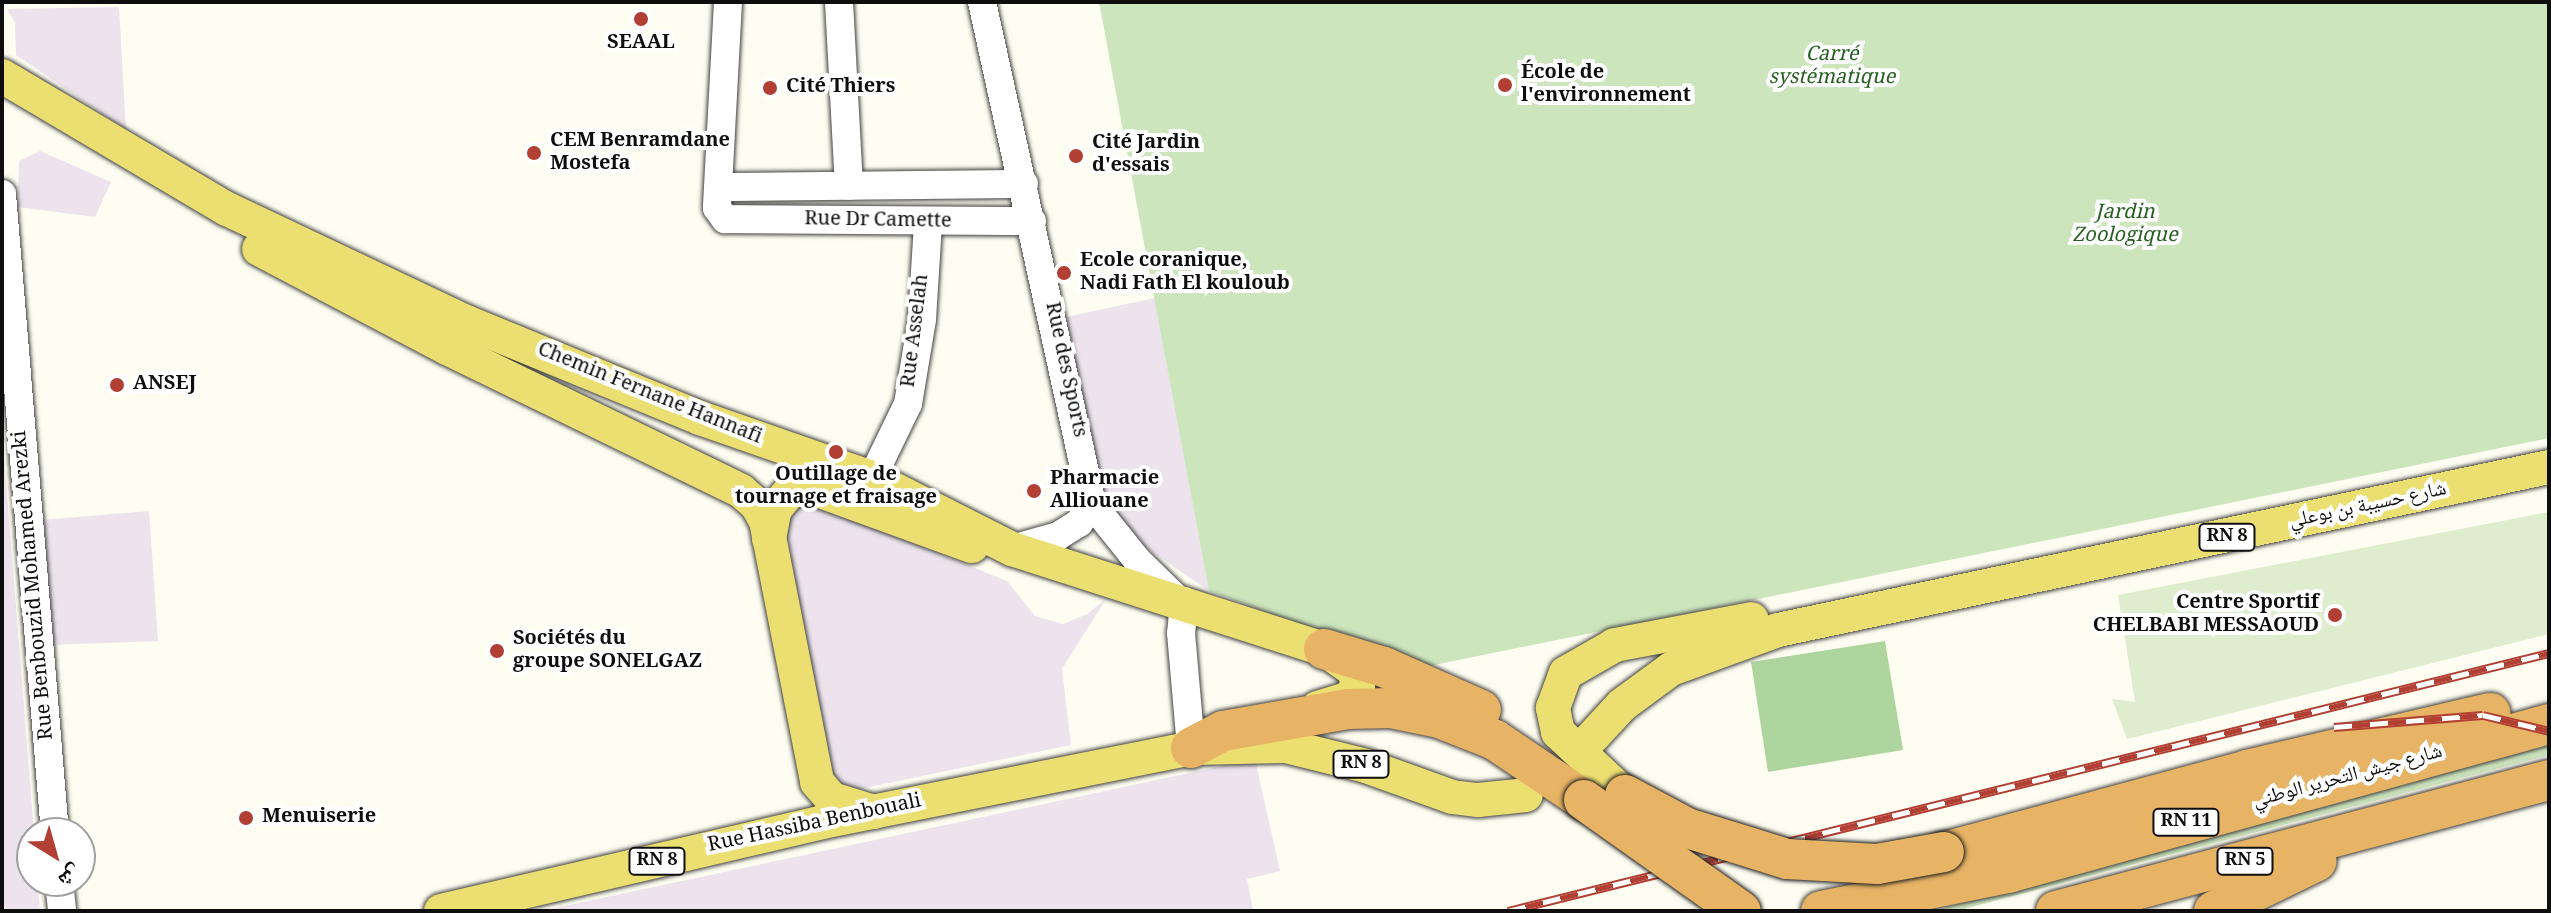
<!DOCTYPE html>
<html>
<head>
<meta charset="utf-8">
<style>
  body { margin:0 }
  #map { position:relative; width:2551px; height:913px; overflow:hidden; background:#fefdf1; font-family:Georgia,"Noto Naskh Arabic",serif }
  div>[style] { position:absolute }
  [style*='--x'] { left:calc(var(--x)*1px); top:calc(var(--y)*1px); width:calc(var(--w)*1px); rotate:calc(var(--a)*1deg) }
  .industrial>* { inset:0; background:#ece3ec }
  .green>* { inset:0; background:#cce5bd }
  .forest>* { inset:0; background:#afd59e }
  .pitch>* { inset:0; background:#deedce }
  .roads { filter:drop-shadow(0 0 2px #414141) drop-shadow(0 0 2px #414141) }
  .minor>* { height:28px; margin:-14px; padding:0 14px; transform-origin:14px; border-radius:14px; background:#fff }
  .major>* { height:34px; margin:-17px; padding:0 17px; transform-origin:17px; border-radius:17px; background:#ecdf72 }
  .highway>* { height:40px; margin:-20px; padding:0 20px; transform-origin:20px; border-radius:20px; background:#e7b365 }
  .rail>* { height:9px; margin-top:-4.5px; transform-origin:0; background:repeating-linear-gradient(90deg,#fff 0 18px,#b13f33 0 36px); box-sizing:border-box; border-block:2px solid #b13f33 }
  .bridges { filter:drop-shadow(0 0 2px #1f1f1f) drop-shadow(0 0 2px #1f1f1f) }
  .highway-bridge>* { height:40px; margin:-20px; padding:0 20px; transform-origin:20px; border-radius:20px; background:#e7b365 }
  .dots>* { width:22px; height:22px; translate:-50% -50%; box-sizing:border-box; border:4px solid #fff; border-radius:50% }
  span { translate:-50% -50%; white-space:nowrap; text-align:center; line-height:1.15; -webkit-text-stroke:8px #fff; paint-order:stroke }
  .shield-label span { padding:2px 6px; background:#fff; border:2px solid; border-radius:6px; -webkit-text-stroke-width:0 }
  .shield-label { font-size:18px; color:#0e0e0e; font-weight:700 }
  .poi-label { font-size:20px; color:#0e0e0e; font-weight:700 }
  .left { translate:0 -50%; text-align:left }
  .right { translate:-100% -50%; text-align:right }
  .park-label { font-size:20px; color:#286024; font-style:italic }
  .street-label { font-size:20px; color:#0e0e0e }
  .frame { position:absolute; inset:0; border:4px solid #0e0e0e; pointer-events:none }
  .north { position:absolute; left:16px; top:817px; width:80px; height:80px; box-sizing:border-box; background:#fff; border:2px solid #9f9f9f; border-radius:50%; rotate:143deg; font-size:22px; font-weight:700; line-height:32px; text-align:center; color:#0e0e0e }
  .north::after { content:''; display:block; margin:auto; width:28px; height:36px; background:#b13f33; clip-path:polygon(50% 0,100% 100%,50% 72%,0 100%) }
</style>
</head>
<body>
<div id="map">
  <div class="industrial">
    <div style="clip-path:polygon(119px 7px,126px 130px,16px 55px,15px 23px,7px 9px)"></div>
    <div style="clip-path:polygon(40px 151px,111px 182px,95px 217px,18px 207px,19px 161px)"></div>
    <div style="clip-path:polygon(1155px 298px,1209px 591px,1144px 546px,1102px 499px,1066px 317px)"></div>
    <div style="clip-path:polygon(2px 431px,34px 833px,32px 881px,38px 881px,40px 911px,2px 911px)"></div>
    <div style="clip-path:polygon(802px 499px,1007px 581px,1035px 616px,1063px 624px,1087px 614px,1106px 599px,1062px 669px,1071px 745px,855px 790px,843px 786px,825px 761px,784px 515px)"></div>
    <div style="clip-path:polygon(149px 511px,158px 641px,50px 645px,41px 520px)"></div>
    <div style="clip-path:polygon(1255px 759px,1280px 871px,1247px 879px,1253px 911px,541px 911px)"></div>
  </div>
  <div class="green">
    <div style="clip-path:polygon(1099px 2px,2549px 2px,2549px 438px,1419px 668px,1209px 591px)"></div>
    <div style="clip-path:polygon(2549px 745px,2549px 755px,1956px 911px,1933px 911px)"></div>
  </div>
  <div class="forest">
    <div style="clip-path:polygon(1885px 641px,1903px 750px,1768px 772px,1751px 662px)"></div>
  </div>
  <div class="pitch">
    <div style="clip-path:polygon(2549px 512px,2549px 634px,2127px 739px,2112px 699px,2135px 702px,2118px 595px)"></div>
  </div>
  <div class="roads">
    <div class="minor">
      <div style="--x:728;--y:2;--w:206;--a:93.1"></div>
      <div style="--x:717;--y:208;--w:14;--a:54"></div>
      <div style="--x:725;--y:219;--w:307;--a:0.4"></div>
      <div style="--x:839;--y:2;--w:184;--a:86.9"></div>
      <div style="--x:982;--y:2;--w:514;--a:77.64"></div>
      <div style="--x:1092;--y:504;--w:72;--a:51.2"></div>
      <div style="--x:1137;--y:560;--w:54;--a:44.3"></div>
      <div style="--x:720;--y:187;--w:304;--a:-0.6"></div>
      <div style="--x:2;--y:194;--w:641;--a:85.26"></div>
      <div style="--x:872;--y:478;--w:82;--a:-64.1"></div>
      <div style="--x:908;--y:404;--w:86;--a:-80.6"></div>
      <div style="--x:922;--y:319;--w:95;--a:-86.4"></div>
      <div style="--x:1012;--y:549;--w:48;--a:-15.8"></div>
      <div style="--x:1058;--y:536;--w:25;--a:-32"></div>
      <div style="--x:1079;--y:523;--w:23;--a:-56"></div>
      <div style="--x:1184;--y:601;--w:32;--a:95"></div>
      <div style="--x:1181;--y:633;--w:115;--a:85"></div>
      <div style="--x:59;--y:881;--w:30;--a:84"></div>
    </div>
    <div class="major">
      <div style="--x:2;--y:76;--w:261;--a:30.6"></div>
      <div style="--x:227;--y:209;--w:264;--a:25.3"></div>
      <div style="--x:466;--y:322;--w:253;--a:22.3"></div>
      <div style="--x:700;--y:418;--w:182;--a:19.2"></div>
      <div style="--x:872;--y:478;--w:157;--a:26.9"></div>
      <div style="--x:1012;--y:549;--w:328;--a:17.8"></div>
      <div style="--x:1324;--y:649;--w:37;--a:35"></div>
      <div style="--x:1354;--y:670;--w:16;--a:75"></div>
      <div style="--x:1358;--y:685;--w:15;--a:122"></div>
      <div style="--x:1350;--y:698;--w:34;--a:163"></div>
      <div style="--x:259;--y:249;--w:212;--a:27.8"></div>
      <div style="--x:447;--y:348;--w:327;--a:25.9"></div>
      <div style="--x:741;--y:491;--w:21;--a:41"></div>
      <div style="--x:757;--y:505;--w:18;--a:61"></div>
      <div style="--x:766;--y:521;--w:266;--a:78.9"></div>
      <div style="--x:817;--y:782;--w:23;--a:49"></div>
      <div style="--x:832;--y:799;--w:44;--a:17.2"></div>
      <div style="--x:769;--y:539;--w:31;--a:-79"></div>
      <div style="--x:775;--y:509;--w:25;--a:-50"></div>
      <div style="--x:791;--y:490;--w:24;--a:-2"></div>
      <div style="--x:815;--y:489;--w:167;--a:20"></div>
      <div style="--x:1585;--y:745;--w:54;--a:-47.2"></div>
      <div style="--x:1622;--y:705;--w:61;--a:-36.3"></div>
      <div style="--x:1671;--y:669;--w:114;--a:-20"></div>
      <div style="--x:1778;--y:630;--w:788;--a:-11.94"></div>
      <div style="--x:1625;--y:795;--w:92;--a:-136.8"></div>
      <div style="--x:1558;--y:732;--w:25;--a:-102"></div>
      <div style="--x:1553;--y:708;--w:37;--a:-70"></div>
      <div style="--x:1566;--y:673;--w:56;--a:-29.7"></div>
      <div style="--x:1615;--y:645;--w:139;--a:-10.7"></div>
      <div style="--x:441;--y:911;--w:391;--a:-13.1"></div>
      <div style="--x:822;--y:822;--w:376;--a:-11.3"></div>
      <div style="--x:1191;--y:748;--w:95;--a:-1.2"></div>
      <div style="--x:1286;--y:746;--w:82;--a:14"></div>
      <div style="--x:1366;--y:766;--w:91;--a:19.8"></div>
      <div style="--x:1452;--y:797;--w:26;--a:7"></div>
      <div style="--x:1478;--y:800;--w:48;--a:-5.9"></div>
    </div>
    <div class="highway">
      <div style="--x:1324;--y:649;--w:63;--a:16.7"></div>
      <div style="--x:1384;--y:667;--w:106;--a:23.9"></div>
      <div style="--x:1191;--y:748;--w:36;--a:-28"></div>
      <div style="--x:1223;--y:731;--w:127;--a:-10"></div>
      <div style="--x:1348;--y:709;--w:42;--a:-1.4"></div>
      <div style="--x:1390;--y:708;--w:50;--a:11.5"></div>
      <div style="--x:1439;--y:718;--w:60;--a:21.4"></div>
      <div style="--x:1495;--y:740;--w:107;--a:34"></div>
      <div style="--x:1944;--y:852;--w:314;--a:-15.1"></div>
      <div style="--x:2247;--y:770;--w:250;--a:-13.2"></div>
      <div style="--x:1821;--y:911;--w:191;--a:-11.5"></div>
      <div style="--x:2008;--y:873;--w:561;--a:-15.4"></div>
      <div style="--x:2056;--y:911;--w:510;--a:-14.88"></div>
      <div style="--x:2214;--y:911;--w:114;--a:-25.9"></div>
    </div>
  </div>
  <div class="rail">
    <div style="--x:2334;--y:727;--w:149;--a:-4.6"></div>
    <div style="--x:2483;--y:715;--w:68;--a:13.6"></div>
    <div style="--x:1508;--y:911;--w:1072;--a:-13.92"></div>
  </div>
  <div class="bridges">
    <div class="highway-bridge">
      <div style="--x:1625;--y:795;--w:70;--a:28"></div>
      <div style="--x:1687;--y:828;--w:105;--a:17.2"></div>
      <div style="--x:1787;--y:859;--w:90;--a:3.2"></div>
      <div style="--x:1877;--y:864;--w:68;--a:-10.2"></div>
      <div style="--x:1584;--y:800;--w:192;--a:35.3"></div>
    </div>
  </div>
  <div class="dots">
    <div style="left:641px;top:19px;background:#b13f33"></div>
    <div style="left:1505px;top:85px;background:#b13f33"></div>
    <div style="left:770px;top:88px;background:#b13f33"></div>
    <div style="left:534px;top:153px;background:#b13f33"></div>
    <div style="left:1076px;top:156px;background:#b13f33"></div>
    <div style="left:1064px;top:273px;background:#b13f33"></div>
    <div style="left:117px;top:385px;background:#b13f33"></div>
    <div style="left:836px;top:452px;background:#b13f33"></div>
    <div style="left:1034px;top:491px;background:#b13f33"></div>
    <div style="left:2335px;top:615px;background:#b13f33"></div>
    <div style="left:497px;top:651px;background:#b13f33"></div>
    <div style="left:246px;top:818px;background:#b13f33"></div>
  </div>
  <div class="shield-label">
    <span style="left:2227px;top:537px">RN 8</span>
    <span style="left:1361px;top:764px">RN 8</span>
    <span style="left:2186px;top:822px">RN 11</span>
    <span style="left:657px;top:861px">RN 8</span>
    <span style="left:2245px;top:861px">RN 5</span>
  </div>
  <div class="poi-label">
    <span style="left:641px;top:44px">SEAAL</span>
    <span class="left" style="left:1521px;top:86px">École de<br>l'environnement</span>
    <span class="left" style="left:786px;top:88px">Cité Thiers</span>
    <span class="left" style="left:550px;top:154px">CEM Benramdane<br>Mostefa</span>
    <span class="left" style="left:1092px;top:156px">Cité Jardin<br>d'essais</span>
    <span class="left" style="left:1080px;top:274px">Ecole coranique,<br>Nadi Fath El kouloub</span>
    <span class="left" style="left:133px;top:385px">ANSEJ</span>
    <span style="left:836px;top:488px">Outillage de<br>tournage et fraisage</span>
    <span class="left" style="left:1050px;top:492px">Pharmacie<br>Alliouane</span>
    <span class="right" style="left:2319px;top:616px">Centre Sportif<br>CHELBABI MESSAOUD</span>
    <span class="left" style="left:513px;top:652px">Sociétés du<br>groupe SONELGAZ</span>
    <span class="left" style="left:262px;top:818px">Menuiserie</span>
  </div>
  <div class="park-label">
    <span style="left:1832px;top:68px">Carré<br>systématique</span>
    <span style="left:2125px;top:226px">Jardin<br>Zoologique</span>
  </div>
  <div class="street-label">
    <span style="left:878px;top:222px;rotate:1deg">Rue Dr Camette</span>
    <span style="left:917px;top:331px;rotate:-83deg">Rue Asselah</span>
    <span style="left:1064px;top:370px;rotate:78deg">Rue des Sports</span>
    <span style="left:649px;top:395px;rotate:22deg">Chemin Fernane Hannafi</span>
    <span style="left:2368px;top:507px;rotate:-12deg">شارع حسيبة بن بوعلي</span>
    <span style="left:35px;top:585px;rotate:-95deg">Rue Benbouzid Mohamed Arezki</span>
    <span style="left:2348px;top:778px;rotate:-15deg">شارع جيش التحرير الوطني</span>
    <span style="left:815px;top:825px;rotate:-12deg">Rue Hassiba Benbouali</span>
  </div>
  <div class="frame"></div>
  <div class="north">ش</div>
</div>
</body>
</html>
